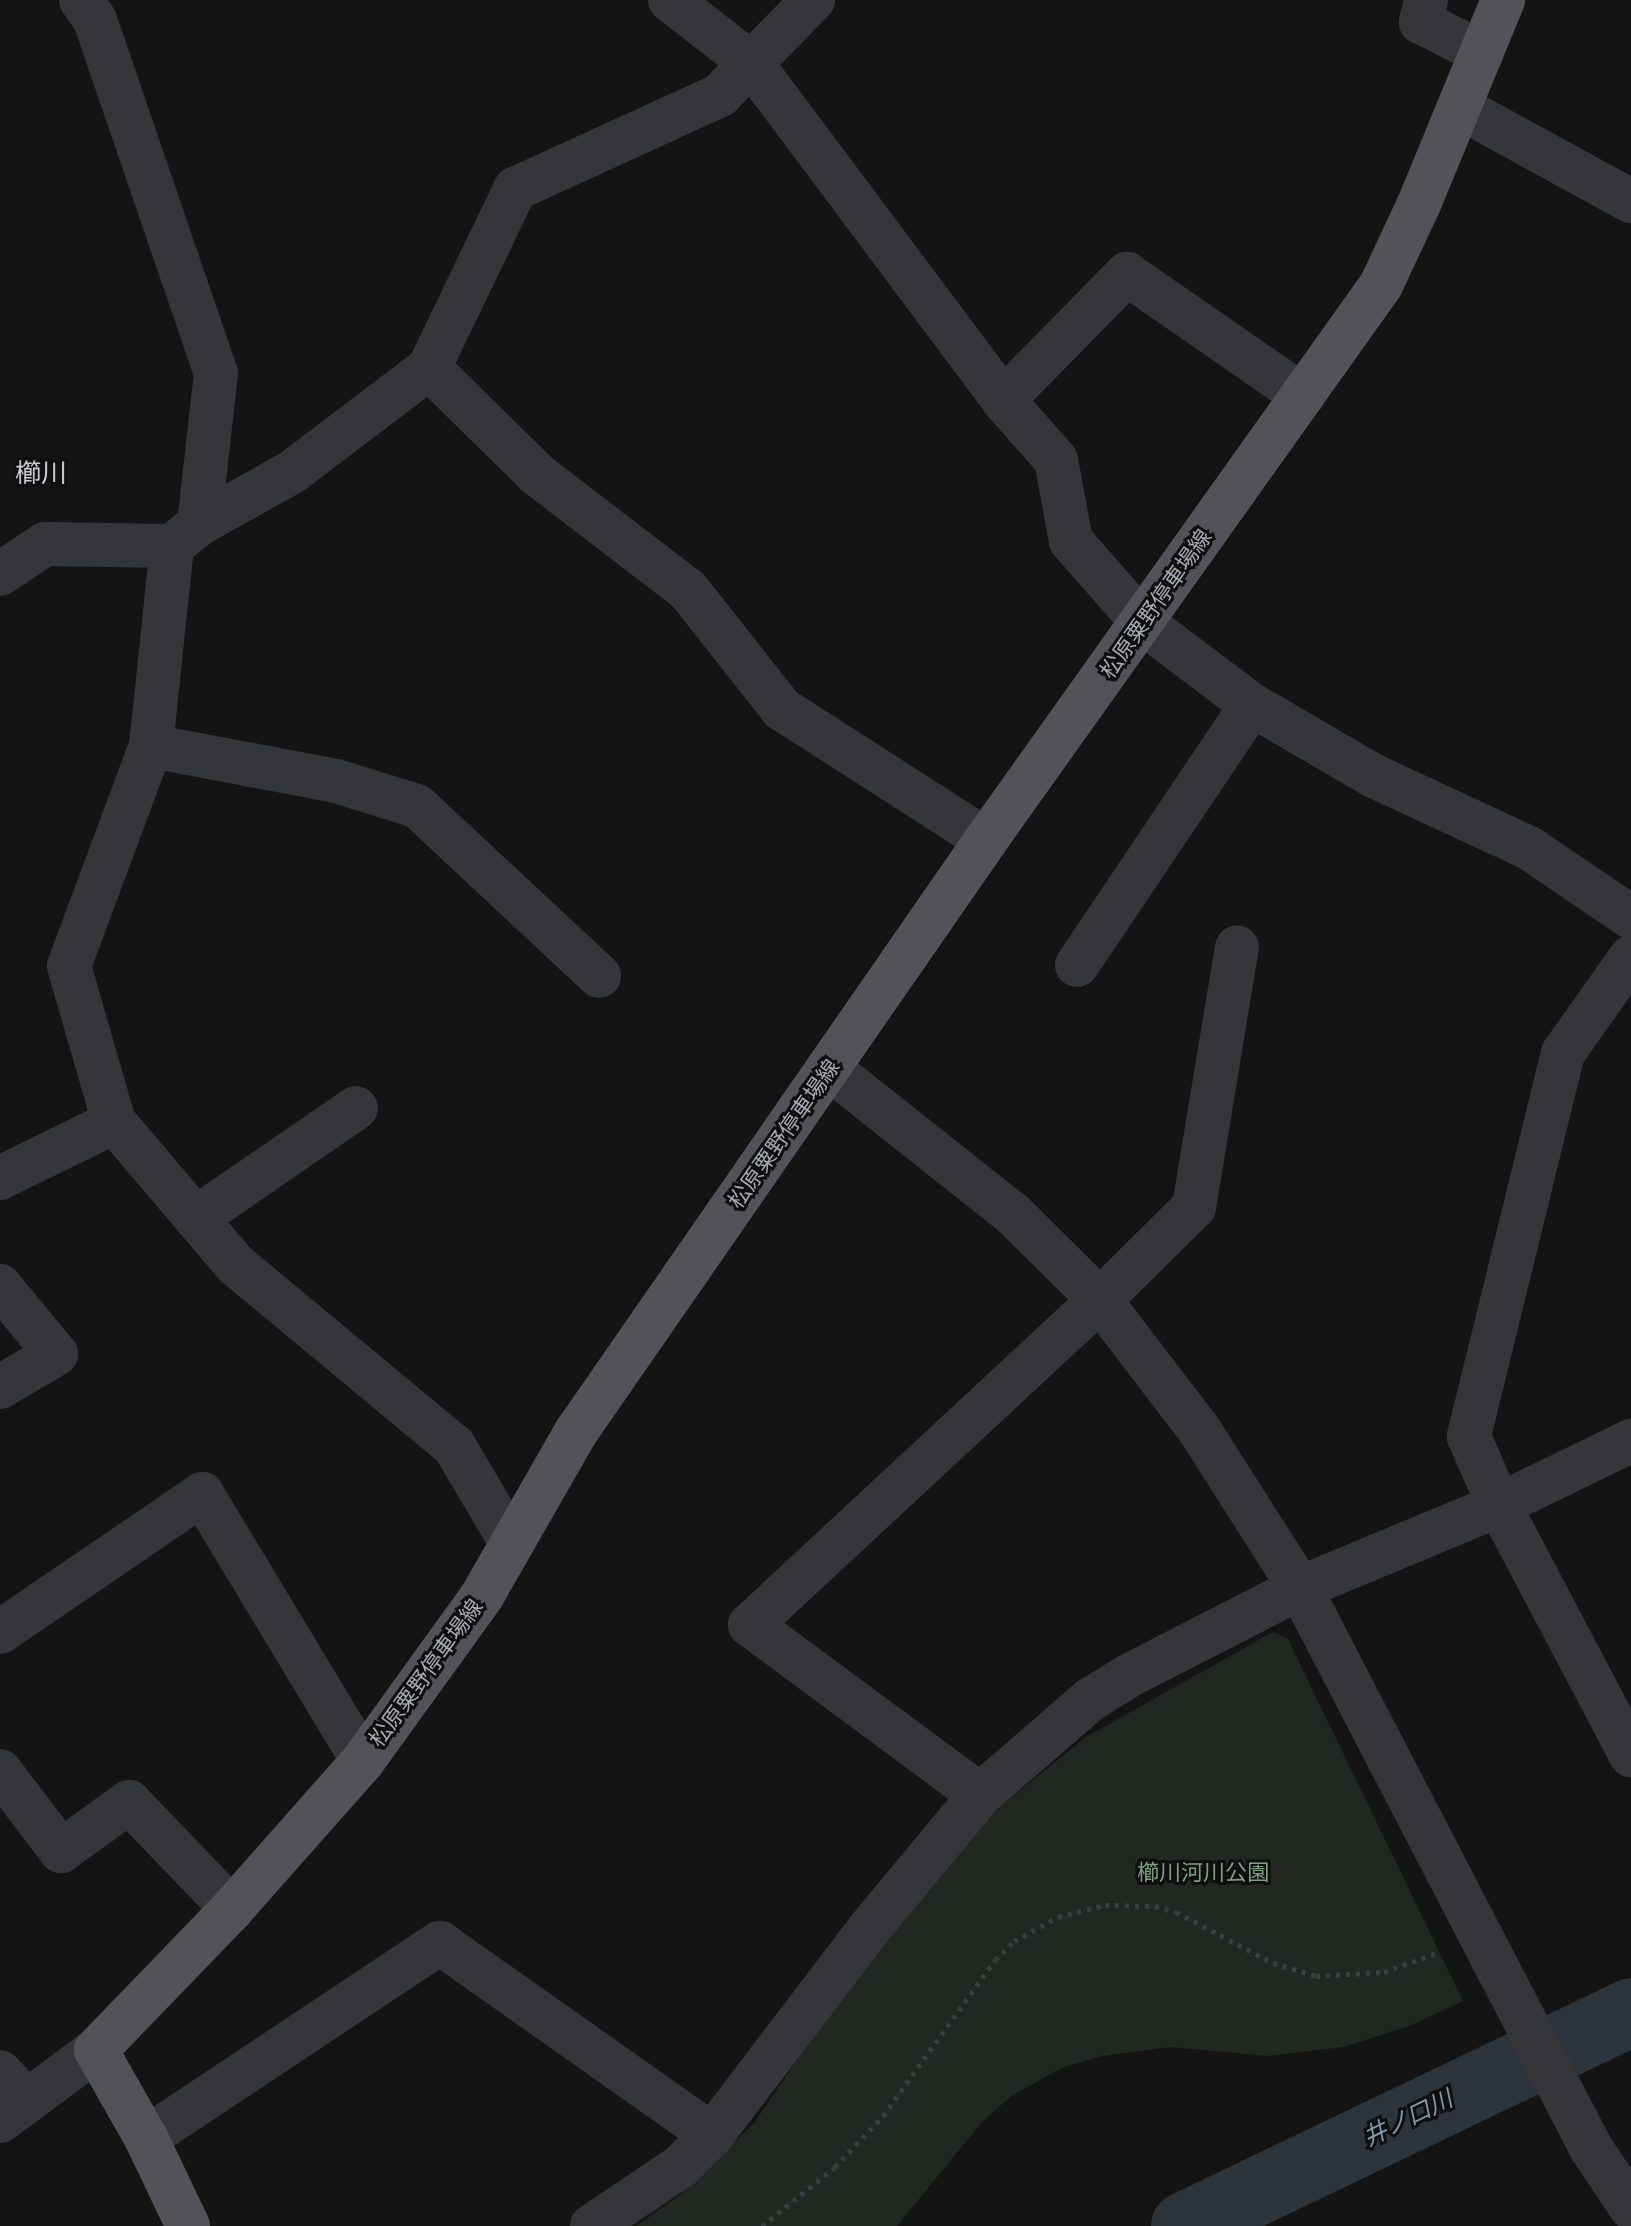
<!DOCTYPE html>
<html>
<head>
<meta charset="utf-8">
<style>
  body { margin:0 }
  #map { position:relative; width:1631px; height:2226px; overflow:hidden; background:#141415; font-family:Rubik,"Noto Sans JP",sans-serif }
  div>[style] { position:absolute }
  [style*='--x'] { left:calc(var(--x)*1px); top:calc(var(--y)*1px); width:calc(var(--w)*1px); rotate:calc(var(--a)*1deg) }
  .green>* { inset:0; background:#202821 }
  .river>* { height:68px; margin:-34px; padding:0 34px; transform-origin:34px; border-radius:34px; background:#2c353b }
  .path>* { height:5px; margin-top:-2.5px; transform-origin:0; background:repeating-linear-gradient(90deg,#3b3d41 0 4px,transparent 0 10px) }
  .minor>* { height:44px; margin:-22px; padding:0 22px; transform-origin:22px; border-radius:22px; background:#35363a }
  .major>* { height:44px; margin:-22px; padding:0 22px; transform-origin:22px; border-radius:22px; background:#515359 }
  span { translate:-50% -50%; white-space:nowrap; text-align:center; line-height:1.15; -webkit-text-stroke:6px #0f0f10; paint-order:stroke }
  .street-label { font-size:22px; color:#a6abb5 }
  .park-label { font-size:22px; color:#7da07e }
  .water-label { font-size:24px; color:#7e9aaf; font-style:italic }
  .quarter-label { font-size:26px; color:#c7cad1 }
</style>
</head>
<body>
<div id="map">
  <div class="green">
    <div style="clip-path:polygon(1273px 1632px,1288px 1639px,1463px 2001px,1412px 2025px,1344px 2047px,1268px 2056px,1171px 2047px,1101px 2056px,1061px 2068px,1010px 2097px,982px 2122px,897px 2226px,636px 2226px,680px 2195px,754px 2123px,831px 2010px,963px 1846px,1002px 1805px,1086px 1737px)"></div>
  </div>
  <div class="river">
    <div style="--x:1185;--y:2226;--w:495;--a:-25.6"></div>
  </div>
  <div class="path">
    <div style="--x:762;--y:2226;--w:94;--a:-38.9"></div>
    <div style="--x:835;--y:2167;--w:70;--a:-46.7"></div>
    <div style="--x:883;--y:2116;--w:192;--a:-54.3"></div>
    <div style="--x:995;--y:1960;--w:27;--a:-45"></div>
    <div style="--x:1014;--y:1941;--w:50;--a:-28.6"></div>
    <div style="--x:1058;--y:1917;--w:49;--a:-14.3"></div>
    <div style="--x:1105;--y:1905;--w:50;--a:1.1"></div>
    <div style="--x:1155;--y:1906;--w:22;--a:16"></div>
    <div style="--x:1176;--y:1912;--w:110;--a:27.7"></div>
    <div style="--x:1273;--y:1963;--w:45;--a:16.8"></div>
    <div style="--x:1316;--y:1976;--w:68;--a:-3.4"></div>
    <div style="--x:1384;--y:1972;--w:59;--a:-19.7"></div>
  </div>
  <div class="minor">
    <div style="--x:81;--y:0;--w:24;--a:55"></div>
    <div style="--x:95;--y:20;--w:373;--a:71.1"></div>
    <div style="--x:216;--y:373;--w:152;--a:96.4"></div>
    <div style="--x:670;--y:0;--w:104;--a:38"></div>
    <div style="--x:752;--y:64;--w:419;--a:53.2"></div>
    <div style="--x:1003;--y:400;--w:80;--a:48.5"></div>
    <div style="--x:1056;--y:460;--w:82;--a:79.5"></div>
    <div style="--x:1071;--y:541;--w:109;--a:48.7"></div>
    <div style="--x:1143;--y:623;--w:136;--a:37"></div>
    <div style="--x:1252;--y:705;--w:141;--a:30.2"></div>
    <div style="--x:1374;--y:776;--w:171;--a:24.9"></div>
    <div style="--x:1529;--y:848;--w:123;--a:34.1"></div>
    <div style="--x:1426;--y:0;--w:23;--a:103"></div>
    <div style="--x:1421;--y:22;--w:68;--a:26.9"></div>
    <div style="--x:1459;--y:107;--w:196;--a:28.7"></div>
    <div style="--x:429;--y:368;--w:153;--a:44.5"></div>
    <div style="--x:538;--y:475;--w:189;--a:37.5"></div>
    <div style="--x:688;--y:590;--w:152;--a:51.7"></div>
    <div style="--x:782;--y:709;--w:242;--a:32.7"></div>
    <div style="--x:1003;--y:400;--w:177;--a:-45.5"></div>
    <div style="--x:1127;--y:274;--w:214;--a:34.7"></div>
    <div style="--x:0;--y:574;--w:54;--a:-33.7"></div>
    <div style="--x:45;--y:544;--w:127;--a:0.9"></div>
    <div style="--x:151;--y:746;--w:188;--a:10.7"></div>
    <div style="--x:336;--y:781;--w:85;--a:17.2"></div>
    <div style="--x:417;--y:806;--w:249;--a:43"></div>
    <div style="--x:1631;--y:957;--w:118;--a:125.3"></div>
    <div style="--x:1563;--y:1053;--w:395;--a:103.8"></div>
    <div style="--x:1469;--y:1437;--w:74;--a:66.2"></div>
    <div style="--x:1499;--y:1505;--w:283;--a:62.2"></div>
    <div style="--x:1077;--y:965;--w:313;--a:-56.1"></div>
    <div style="--x:830;--y:1069;--w:233;--a:38.4"></div>
    <div style="--x:1013;--y:1214;--w:122;--a:44.7"></div>
    <div style="--x:1100;--y:1300;--w:165;--a:52.6"></div>
    <div style="--x:1200;--y:1431;--w:186;--a:57.5"></div>
    <div style="--x:1300;--y:1588;--w:631;--a:62.54"></div>
    <div style="--x:1591;--y:2148;--w:72;--a:56.3"></div>
    <div style="--x:0;--y:1178;--w:127;--a:-26.2"></div>
    <div style="--x:196;--y:1218;--w:194;--a:-34.5"></div>
    <div style="--x:0;--y:1286;--w:88;--a:50.5"></div>
    <div style="--x:56;--y:1354;--w:65;--a:149.5"></div>
    <div style="--x:512;--y:1544;--w:114;--a:-120.6"></div>
    <div style="--x:454;--y:1446;--w:285;--a:-140.3"></div>
    <div style="--x:235;--y:1264;--w:187;--a:-130.4"></div>
    <div style="--x:114;--y:1122;--w:162;--a:-106.1"></div>
    <div style="--x:69;--y:966;--w:235;--a:-69.6"></div>
    <div style="--x:151;--y:746;--w:201;--a:-84"></div>
    <div style="--x:172;--y:546;--w:35;--a:-39"></div>
    <div style="--x:199;--y:524;--w:107;--a:-29.2"></div>
    <div style="--x:292;--y:472;--w:172;--a:-37.2"></div>
    <div style="--x:429;--y:368;--w:199;--a:-64.3"></div>
    <div style="--x:515;--y:189;--w:226;--a:-24.6"></div>
    <div style="--x:720;--y:95;--w:133;--a:-45.6"></div>
    <div style="--x:0;--y:1632;--w:245;--a:-34.3"></div>
    <div style="--x:202;--y:1494;--w:312;--a:58.9"></div>
    <div style="--x:0;--y:1771;--w:101;--a:52.7"></div>
    <div style="--x:61;--y:1851;--w:84;--a:-35.8"></div>
    <div style="--x:129;--y:1802;--w:149;--a:46.1"></div>
    <div style="--x:980;--y:1795;--w:286;--a:-143.5"></div>
    <div style="--x:750;--y:1625;--w:478;--a:-42.9"></div>
    <div style="--x:1100;--y:1300;--w:132;--a:-44.7"></div>
    <div style="--x:1194;--y:1207;--w:263;--a:-80.6"></div>
    <div style="--x:0;--y:2072;--w:40;--a:47"></div>
    <div style="--x:0;--y:2121;--w:119;--a:-36.5"></div>
    <div style="--x:146;--y:2138;--w:353;--a:-33.6"></div>
    <div style="--x:440;--y:1943;--w:333;--a:35.2"></div>
    <div style="--x:592;--y:2226;--w:107;--a:-34"></div>
    <div style="--x:681;--y:2166;--w:44;--a:-45"></div>
    <div style="--x:712;--y:2135;--w:258;--a:-52.7"></div>
    <div style="--x:868;--y:1930;--w:175;--a:-50.3"></div>
    <div style="--x:980;--y:1795;--w:147;--a:-40.9"></div>
    <div style="--x:1091;--y:1699;--w:46;--a:-31.6"></div>
    <div style="--x:1130;--y:1675;--w:191;--a:-27.1"></div>
    <div style="--x:1300;--y:1588;--w:216;--a:-22.6"></div>
    <div style="--x:1499;--y:1505;--w:147;--a:-25.9"></div>
  </div>
  <div class="major">
    <div style="--x:188;--y:2226;--w:98;--a:-115.5"></div>
    <div style="--x:146;--y:2138;--w:101;--a:-119.6"></div>
    <div style="--x:96;--y:2050;--w:196;--a:-46"></div>
    <div style="--x:232;--y:1909;--w:198;--a:-48.5"></div>
    <div style="--x:363;--y:1761;--w:203;--a:-54.2"></div>
    <div style="--x:482;--y:1596;--w:189;--a:-60.2"></div>
    <div style="--x:576;--y:1432;--w:720;--a:-55.29"></div>
    <div style="--x:986;--y:840;--w:681;--a:-54.56"></div>
    <div style="--x:1381;--y:285;--w:89;--a:-64.9"></div>
    <div style="--x:1419;--y:204;--w:221;--a:-67.6"></div>
  </div>
  <div class="street-label">
    <span style="left:1156px;top:604px;rotate:-55deg">松原粟野停車場線</span>
    <span style="left:784px;top:1134px;rotate:-55deg">松原粟野停車場線</span>
    <span style="left:426px;top:1673px;rotate:-54deg">松原粟野停車場線</span>
  </div>
  <div class="park-label">
    <span style="left:1203px;top:1873px">櫛川河川公園</span>
  </div>
  <div class="water-label">
    <span style="left:1408px;top:2119px;rotate:-26deg">井ノ口川</span>
  </div>
  <div class="quarter-label">
    <span style="left:41px;top:474px">櫛川</span>
  </div>
</div>
</body>
</html>
